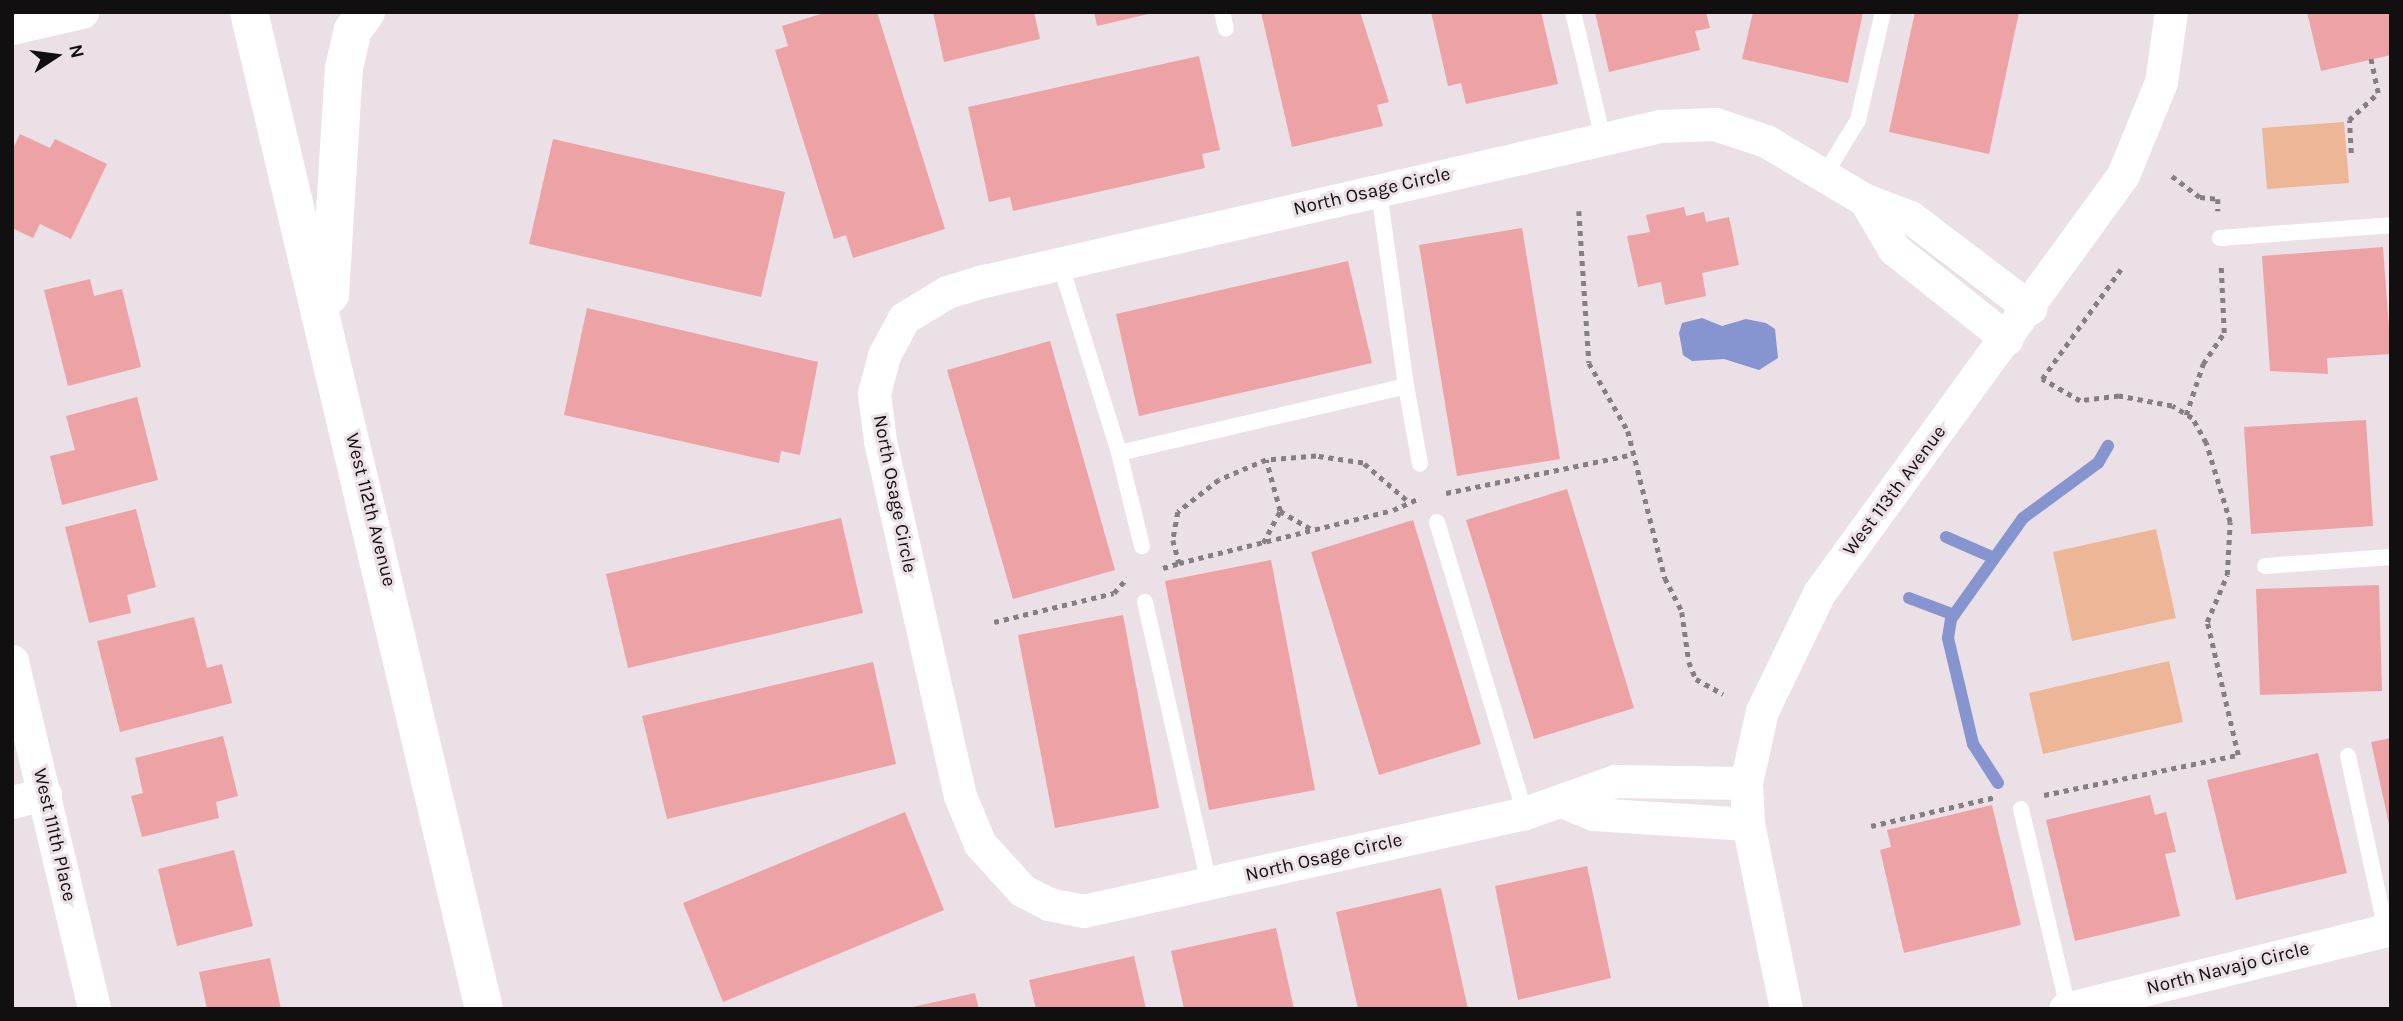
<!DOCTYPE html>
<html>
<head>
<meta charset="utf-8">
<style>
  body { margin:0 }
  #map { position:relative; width:2403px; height:1021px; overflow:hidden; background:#eae0e6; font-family:Karla,sans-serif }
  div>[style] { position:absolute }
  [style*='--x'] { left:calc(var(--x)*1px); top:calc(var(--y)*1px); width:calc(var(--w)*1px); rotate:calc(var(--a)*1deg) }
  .green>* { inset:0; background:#ecb697 }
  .water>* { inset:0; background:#8694cf }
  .stream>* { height:12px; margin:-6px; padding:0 6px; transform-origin:6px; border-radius:6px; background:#8694cf }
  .building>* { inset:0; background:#eda3a6 }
  .path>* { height:4.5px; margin-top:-2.25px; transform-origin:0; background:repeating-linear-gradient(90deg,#857e83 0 5px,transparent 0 10px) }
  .lane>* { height:16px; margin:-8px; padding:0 8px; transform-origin:8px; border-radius:8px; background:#fff }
  .street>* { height:33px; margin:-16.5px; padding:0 16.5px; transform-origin:16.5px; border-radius:16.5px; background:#fff }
  .secondary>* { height:38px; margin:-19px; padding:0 19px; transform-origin:19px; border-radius:19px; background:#fff }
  span { translate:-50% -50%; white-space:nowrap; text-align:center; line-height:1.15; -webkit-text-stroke:6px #eae0e6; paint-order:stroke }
  .street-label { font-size:19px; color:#120f11 }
  .frame { position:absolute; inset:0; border:14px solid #120f11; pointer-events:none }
  .north { position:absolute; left:21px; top:21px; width:70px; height:70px; -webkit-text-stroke:5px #eae0e6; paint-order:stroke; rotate:77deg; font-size:19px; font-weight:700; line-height:28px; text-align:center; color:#120f11 }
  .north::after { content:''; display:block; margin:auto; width:24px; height:32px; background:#120f11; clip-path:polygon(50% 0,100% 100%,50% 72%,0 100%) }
</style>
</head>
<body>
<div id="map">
  <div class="green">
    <div style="clip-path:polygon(2344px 122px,2349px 183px,2267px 189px,2262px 128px)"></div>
    <div style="clip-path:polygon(2156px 529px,2176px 618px,2072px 641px,2053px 552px)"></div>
    <div style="clip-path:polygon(2169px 661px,2183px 722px,2043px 754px,2029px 693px)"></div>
  </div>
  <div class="water">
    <div style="clip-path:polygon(1702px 318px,1722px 326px,1746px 319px,1766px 323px,1775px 329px,1778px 358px,1759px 370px,1724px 359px,1692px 361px,1683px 355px,1679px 333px,1682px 323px)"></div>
  </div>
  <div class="stream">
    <div style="--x:1946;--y:537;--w:52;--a:23.6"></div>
    <div style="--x:1909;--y:598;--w:48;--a:20.7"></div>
    <div style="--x:1998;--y:783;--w:46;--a:-122.7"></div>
    <div style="--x:1973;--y:744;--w:109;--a:-103.3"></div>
    <div style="--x:1948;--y:638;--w:19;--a:-81"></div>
    <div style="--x:1951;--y:619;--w:124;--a:-54.5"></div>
    <div style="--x:2023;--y:518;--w:93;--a:-36.3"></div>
    <div style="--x:2098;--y:463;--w:20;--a:-60"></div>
  </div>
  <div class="building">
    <div style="clip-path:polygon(827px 12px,877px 12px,945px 229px,853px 258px,846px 235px,834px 239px,775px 50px,788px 46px,782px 26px)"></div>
    <div style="clip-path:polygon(933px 12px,1034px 12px,1040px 39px,944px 62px)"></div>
    <div style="clip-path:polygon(1094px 12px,1153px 12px,1153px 13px,1097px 26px)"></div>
    <div style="clip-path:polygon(1261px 12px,1360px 12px,1389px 102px,1377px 105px,1383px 126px,1292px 147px)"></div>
    <div style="clip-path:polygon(1431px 12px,1541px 12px,1558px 84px,1466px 104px,1461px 83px,1448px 86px)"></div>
    <div style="clip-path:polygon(1595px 12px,1706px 12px,1710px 28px,1695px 31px,1700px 50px,1609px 72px)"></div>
    <div style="clip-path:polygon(1753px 12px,1863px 12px,1848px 83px,1742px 59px)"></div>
    <div style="clip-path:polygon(1915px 12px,2019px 12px,1989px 154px,1889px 132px)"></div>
    <div style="clip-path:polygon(2307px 12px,2391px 12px,2391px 55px,2321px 71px)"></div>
    <div style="clip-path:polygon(1199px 56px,1220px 150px,1202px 154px,1205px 168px,1013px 211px,1010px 197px,989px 202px,968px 107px)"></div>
    <div style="clip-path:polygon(20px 134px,50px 148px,55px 139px,107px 164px,71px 239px,40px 224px,33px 238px,12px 228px,12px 151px)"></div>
    <div style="clip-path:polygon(553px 139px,785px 192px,761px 297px,529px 244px)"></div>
    <div style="clip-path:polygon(1684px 207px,1686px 216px,1704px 212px,1706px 222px,1729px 217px,1739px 265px,1702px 273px,1706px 296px,1665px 305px,1661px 282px,1638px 287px,1627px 236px,1650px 232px,1646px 215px)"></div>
    <div style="clip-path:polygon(1522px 228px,1560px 459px,1457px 476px,1419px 245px)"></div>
    <div style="clip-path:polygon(2383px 247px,2391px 354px,2327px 358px,2328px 374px,2270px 371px,2262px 256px)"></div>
    <div style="clip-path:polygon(1348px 261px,1372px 363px,1139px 416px,1116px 314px)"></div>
    <div style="clip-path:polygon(90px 279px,94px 296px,122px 289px,141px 367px,68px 386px,44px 290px)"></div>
    <div style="clip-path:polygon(587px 308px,818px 362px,800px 455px,781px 451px,779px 463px,564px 415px)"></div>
    <div style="clip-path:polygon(1050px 341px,1115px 570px,1013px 599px,947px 370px)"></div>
    <div style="clip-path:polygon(137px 397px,158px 480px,62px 505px,50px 456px,75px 450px,66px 416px)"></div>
    <div style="clip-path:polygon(2366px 420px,2373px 526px,2251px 534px,2244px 427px)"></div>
    <div style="clip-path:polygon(1567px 489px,1634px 708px,1534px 739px,1466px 520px)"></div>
    <div style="clip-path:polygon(136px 509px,156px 587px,127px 595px,131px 613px,89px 623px,65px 527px)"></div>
    <div style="clip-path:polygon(841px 518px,863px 613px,628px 668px,606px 574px)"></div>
    <div style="clip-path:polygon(1413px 520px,1481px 744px,1379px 775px,1311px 552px)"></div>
    <div style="clip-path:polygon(1271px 560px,1315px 790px,1209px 810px,1165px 581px)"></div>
    <div style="clip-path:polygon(2379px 585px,2382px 691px,2260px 695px,2256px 589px)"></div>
    <div style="clip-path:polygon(1123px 615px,1159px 808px,1055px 828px,1018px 635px)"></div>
    <div style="clip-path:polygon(194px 617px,207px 668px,222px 664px,232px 703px,120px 732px,97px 641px)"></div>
    <div style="clip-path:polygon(873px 662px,896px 764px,667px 819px,642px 716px)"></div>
    <div style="clip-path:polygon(223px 736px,238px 796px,216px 802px,219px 818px,142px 837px,131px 796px,143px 793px,135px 758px)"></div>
    <div style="clip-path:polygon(2391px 738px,2391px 829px,2390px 829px,2371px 742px)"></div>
    <div style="clip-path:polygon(2318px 753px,2347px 873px,2236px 900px,2207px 780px)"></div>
    <div style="clip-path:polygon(2150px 795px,2155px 815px,2166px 812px,2176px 852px,2165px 854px,2180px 916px,2075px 941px,2046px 820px)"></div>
    <div style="clip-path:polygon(1992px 805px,2021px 925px,1904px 953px,1880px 850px,1891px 847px,1887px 830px)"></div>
    <div style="clip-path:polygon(905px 812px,944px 910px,723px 1002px,683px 903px)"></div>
    <div style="clip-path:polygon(234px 850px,253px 926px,177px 946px,158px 869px)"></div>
    <div style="clip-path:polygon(1587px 866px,1611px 978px,1518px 1000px,1495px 886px)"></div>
    <div style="clip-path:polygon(1441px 888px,1468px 1009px,1358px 1009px,1336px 912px)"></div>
    <div style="clip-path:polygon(1276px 928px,1294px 1009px,1184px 1009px,1171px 951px)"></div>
    <div style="clip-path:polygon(1134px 956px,1146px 1009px,1036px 1009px,1029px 980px)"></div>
    <div style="clip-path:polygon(270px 958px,281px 1009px,207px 1009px,199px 972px)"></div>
    <div style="clip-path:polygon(975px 993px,979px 1009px,908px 1009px,908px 1008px)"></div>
  </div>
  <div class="path">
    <div style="--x:2351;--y:153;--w:33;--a:-93"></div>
    <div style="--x:2349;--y:120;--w:40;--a:-43"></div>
    <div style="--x:2378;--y:93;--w:35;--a:-102"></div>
    <div style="--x:2172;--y:176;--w:35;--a:37"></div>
    <div style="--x:2200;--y:197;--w:18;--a:6"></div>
    <div style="--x:2218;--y:199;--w:12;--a:90"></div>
    <div style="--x:1579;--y:211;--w:152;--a:86.2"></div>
    <div style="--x:1589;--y:363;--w:78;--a:60.2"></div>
    <div style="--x:1628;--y:431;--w:152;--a:75.9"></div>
    <div style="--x:1665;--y:578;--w:38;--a:63"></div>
    <div style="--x:1682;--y:612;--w:50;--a:82"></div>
    <div style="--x:1689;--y:662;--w:18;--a:68"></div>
    <div style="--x:1696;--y:679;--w:31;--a:29"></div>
    <div style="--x:2186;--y:415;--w:54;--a:-71.6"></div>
    <div style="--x:2203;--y:364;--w:37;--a:-56"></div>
    <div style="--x:2224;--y:333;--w:67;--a:-92.6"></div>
    <div style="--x:1446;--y:493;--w:188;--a:-11.7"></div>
    <div style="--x:1406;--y:500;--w:57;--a:-139.3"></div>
    <div style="--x:1363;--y:463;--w:48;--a:-171.5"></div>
    <div style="--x:1316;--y:456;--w:50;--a:175.4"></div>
    <div style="--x:1266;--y:460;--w:51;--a:156.9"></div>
    <div style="--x:1219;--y:480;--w:52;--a:142"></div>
    <div style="--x:1178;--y:512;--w:28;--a:100"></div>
    <div style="--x:1173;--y:540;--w:24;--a:75"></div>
    <div style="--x:1179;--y:563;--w:220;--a:-13.9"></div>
    <div style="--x:1393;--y:510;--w:30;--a:-24"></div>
    <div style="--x:1280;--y:511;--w:38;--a:30"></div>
    <div style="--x:1263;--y:543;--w:36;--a:-62"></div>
    <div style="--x:1280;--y:511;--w:53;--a:-105.4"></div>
    <div style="--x:1163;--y:568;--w:17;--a:-17"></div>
    <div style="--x:994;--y:622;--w:123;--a:-13.6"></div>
    <div style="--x:1114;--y:593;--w:20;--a:-49"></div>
    <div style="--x:2044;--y:795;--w:198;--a:-11.7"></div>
    <div style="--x:2238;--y:755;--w:137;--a:-103.1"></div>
    <div style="--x:2207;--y:622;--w:51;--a:-66.9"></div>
    <div style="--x:2227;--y:575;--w:53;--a:-86.8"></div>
    <div style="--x:2230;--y:522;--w:83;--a:-106.9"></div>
    <div style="--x:2206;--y:443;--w:29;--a:-119"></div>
    <div style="--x:2192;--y:418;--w:23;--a:-149"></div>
    <div style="--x:2172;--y:406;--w:54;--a:-169.3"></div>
    <div style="--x:2119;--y:396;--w:39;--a:173"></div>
    <div style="--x:2080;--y:401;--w:44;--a:-149.9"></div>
    <div style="--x:2042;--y:379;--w:135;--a:-54.3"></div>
    <div style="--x:1871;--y:826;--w:128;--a:-13.1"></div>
  </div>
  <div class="lane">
    <div style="--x:1222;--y:12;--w:17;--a:77"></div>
    <div style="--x:1573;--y:12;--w:130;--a:76.7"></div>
    <div style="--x:1824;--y:176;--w:66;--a:-58.7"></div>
    <div style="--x:1858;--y:120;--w:111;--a:-77"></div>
    <div style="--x:2220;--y:238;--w:171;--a:-4.3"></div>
    <div style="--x:1060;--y:263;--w:199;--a:72.7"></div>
    <div style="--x:1119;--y:453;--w:295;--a:-13.1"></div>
    <div style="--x:1406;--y:386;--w:197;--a:-97.9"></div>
    <div style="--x:1406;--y:386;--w:79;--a:79.8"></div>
    <div style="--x:1119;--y:453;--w:96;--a:76.1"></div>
    <div style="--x:1437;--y:522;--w:304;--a:73.2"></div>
    <div style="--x:2265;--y:566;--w:126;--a:-4.1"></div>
    <div style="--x:1145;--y:602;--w:288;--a:77.2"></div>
    <div style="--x:2348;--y:756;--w:178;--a:77.7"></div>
    <div style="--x:2021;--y:809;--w:204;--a:76.7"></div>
  </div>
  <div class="street">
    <div style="--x:12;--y:28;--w:72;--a:-12.9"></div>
    <div style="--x:1865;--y:200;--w:57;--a:59.4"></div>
    <div style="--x:1894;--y:249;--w:144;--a:38.5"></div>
    <div style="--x:12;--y:661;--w:358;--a:76.7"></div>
    <div style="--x:1746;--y:783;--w:131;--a:-179.1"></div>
    <div style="--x:1615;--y:781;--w:96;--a:160.4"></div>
    <div style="--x:1525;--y:813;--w:452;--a:167.5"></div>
    <div style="--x:1084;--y:911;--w:36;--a:-169"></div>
    <div style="--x:1049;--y:904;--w:30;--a:-153"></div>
    <div style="--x:1022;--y:890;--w:62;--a:-132.4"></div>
    <div style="--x:980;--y:844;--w:52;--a:-112.6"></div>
    <div style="--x:960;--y:796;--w:364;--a:-102.7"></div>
    <div style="--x:880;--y:441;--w:48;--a:-97.1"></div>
    <div style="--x:874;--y:393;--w:39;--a:-75"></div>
    <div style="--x:884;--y:355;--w:42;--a:-61.6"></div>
    <div style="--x:904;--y:318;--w:50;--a:-31.2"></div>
    <div style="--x:947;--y:292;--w:39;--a:-17"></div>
    <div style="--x:984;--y:281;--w:694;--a:-12.91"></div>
    <div style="--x:1660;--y:126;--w:55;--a:-2.1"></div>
    <div style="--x:1715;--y:124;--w:54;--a:18.4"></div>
    <div style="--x:1766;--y:141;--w:115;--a:30.8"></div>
    <div style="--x:1865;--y:200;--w:48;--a:20.7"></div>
    <div style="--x:1910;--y:217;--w:151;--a:37.2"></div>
    <div style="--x:12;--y:802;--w:34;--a:-14"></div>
    <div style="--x:1564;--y:802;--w:31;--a:22"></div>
    <div style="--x:1593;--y:814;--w:155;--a:3.7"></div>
    <div style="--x:1786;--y:1009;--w:189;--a:-101.6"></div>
    <div style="--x:1748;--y:824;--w:41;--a:-92.8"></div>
    <div style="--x:1746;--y:783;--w:74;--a:-77.5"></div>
    <div style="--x:1762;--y:711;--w:131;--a:-64.2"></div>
    <div style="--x:1819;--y:593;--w:517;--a:-53.97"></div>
    <div style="--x:2123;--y:175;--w:100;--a:-67.8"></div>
    <div style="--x:2161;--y:82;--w:71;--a:-81.9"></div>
    <div style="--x:2065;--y:1009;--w:336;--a:-13.8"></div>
  </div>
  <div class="secondary">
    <div style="--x:249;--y:12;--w:1024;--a:76.74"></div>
    <div style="--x:330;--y:295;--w:227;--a:-86.5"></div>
    <div style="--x:344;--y:68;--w:39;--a:-77"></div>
    <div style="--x:353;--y:30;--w:22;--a:-54"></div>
  </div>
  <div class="street-label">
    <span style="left:1372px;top:192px;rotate:-13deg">North Osage Circle</span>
    <span style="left:1895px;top:491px;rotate:-53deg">West 113th Avenue</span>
    <span style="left:894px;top:494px;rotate:79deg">North Osage Circle</span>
    <span style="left:370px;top:510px;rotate:76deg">West 112th Avenue</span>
    <span style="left:54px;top:835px;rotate:77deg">West 111th Place</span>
    <span style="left:1324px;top:858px;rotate:-13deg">North Osage Circle</span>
    <span style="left:2228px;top:969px;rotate:-14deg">North Navajo Circle</span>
  </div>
  <div class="frame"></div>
  <div class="north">N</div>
</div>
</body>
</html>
